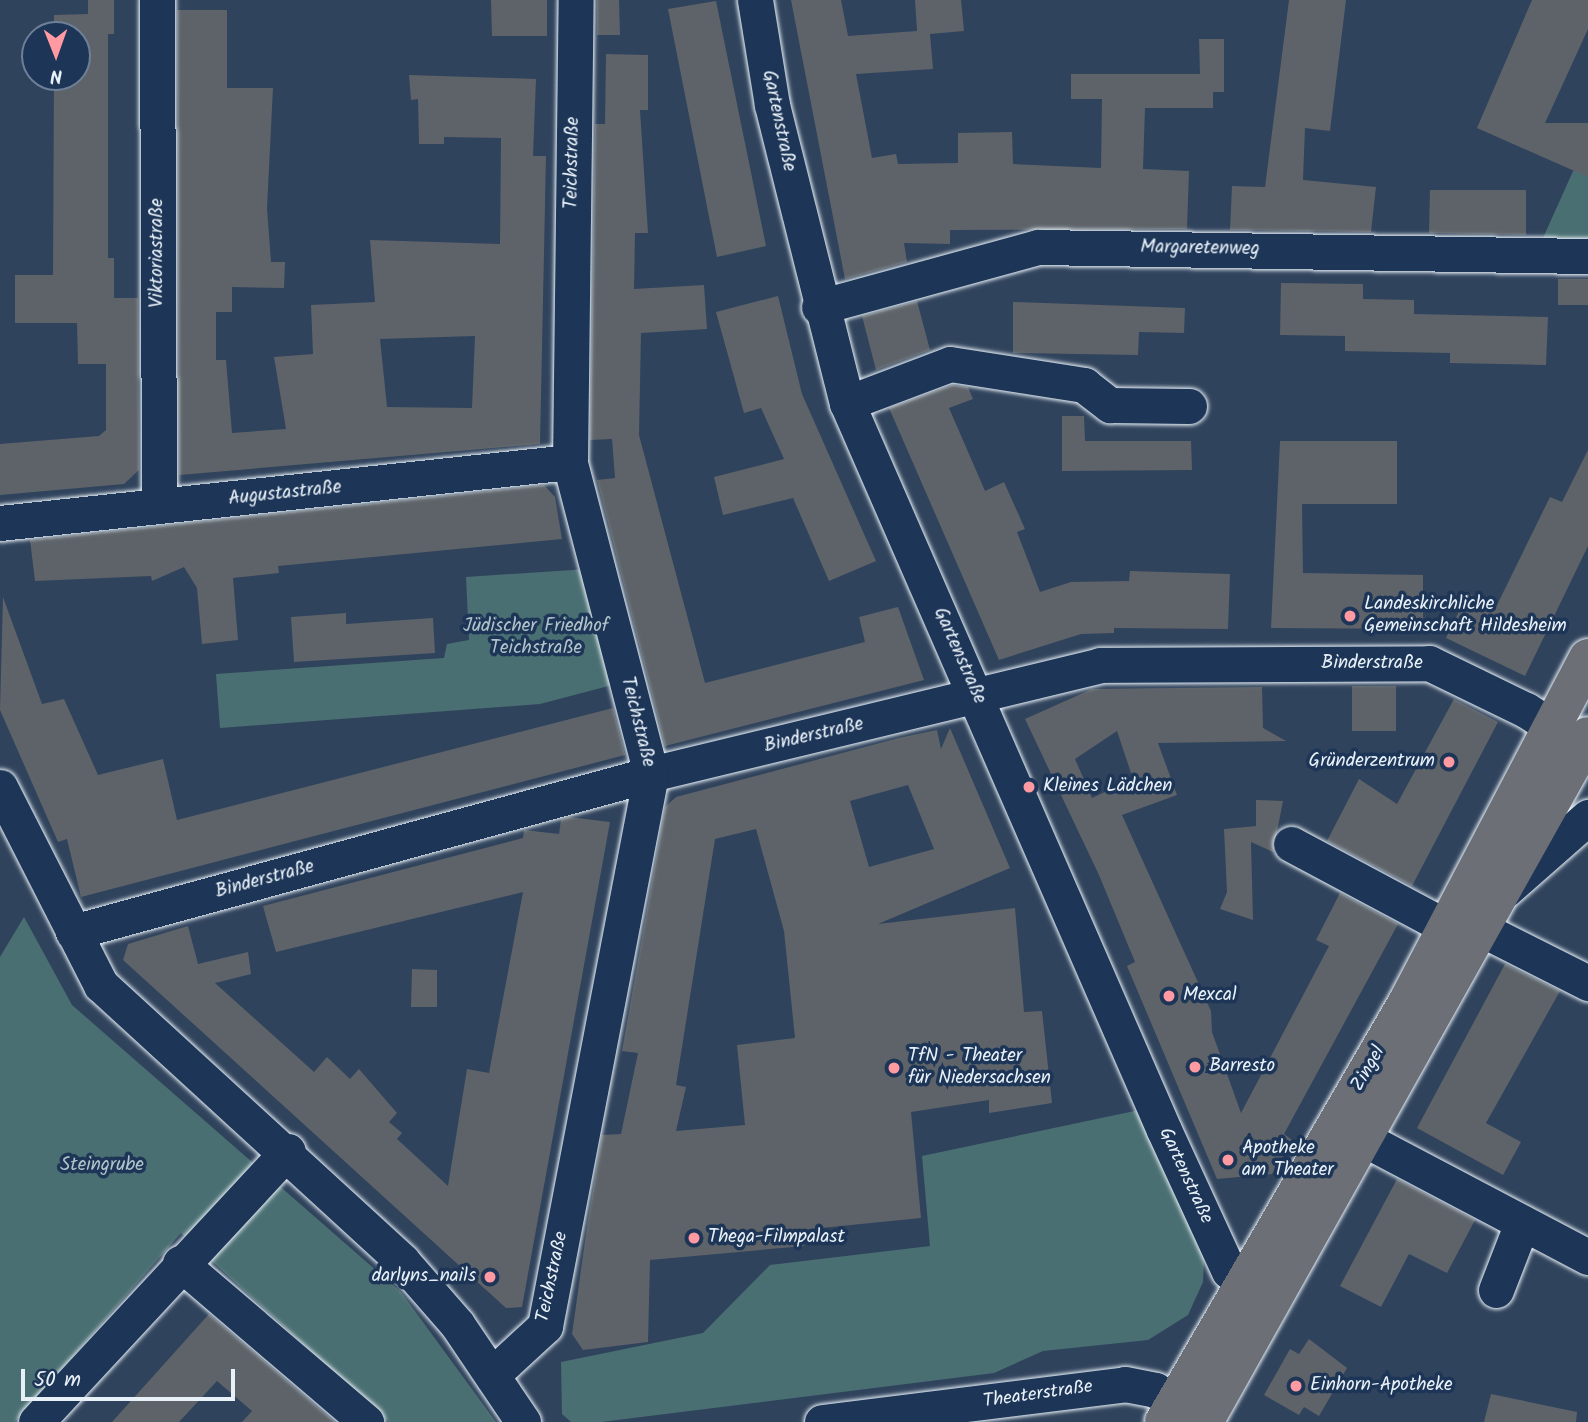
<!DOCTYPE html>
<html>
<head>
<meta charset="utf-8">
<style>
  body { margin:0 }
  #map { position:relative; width:1588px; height:1422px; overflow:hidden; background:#30435c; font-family:Kalam,sans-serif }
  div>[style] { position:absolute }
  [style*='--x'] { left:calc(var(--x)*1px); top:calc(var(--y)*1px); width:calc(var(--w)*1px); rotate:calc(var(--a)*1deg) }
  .green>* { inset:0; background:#4a6f72 }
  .building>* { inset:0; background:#5d6369 }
  .roads { filter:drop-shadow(0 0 2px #e8f1f8) drop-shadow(0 0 2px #e8f1f8) }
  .minor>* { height:35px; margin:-17.5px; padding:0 17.5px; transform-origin:17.5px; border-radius:17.5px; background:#1d3557 }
  .major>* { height:38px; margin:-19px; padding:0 19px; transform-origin:19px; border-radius:19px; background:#6c6f75 }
  .dots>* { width:19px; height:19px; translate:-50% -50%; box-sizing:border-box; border:4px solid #1d3557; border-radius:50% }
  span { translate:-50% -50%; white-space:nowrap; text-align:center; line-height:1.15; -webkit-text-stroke:7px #1d3557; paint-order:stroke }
  .street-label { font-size:19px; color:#e8f1f8 }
  .poi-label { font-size:19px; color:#e8f1f8 }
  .left { translate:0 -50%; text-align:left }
  .right { translate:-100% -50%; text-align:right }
  .park-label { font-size:19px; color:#b1c4c9 }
  .north { position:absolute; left:21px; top:21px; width:70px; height:70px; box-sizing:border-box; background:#1d3557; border:2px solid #6e8097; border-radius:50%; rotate:179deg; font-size:19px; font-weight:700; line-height:28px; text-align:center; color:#e8f1f8 }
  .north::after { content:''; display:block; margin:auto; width:24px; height:32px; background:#ff9aa2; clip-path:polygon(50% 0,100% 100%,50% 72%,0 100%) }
  .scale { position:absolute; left:21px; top:1369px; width:214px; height:32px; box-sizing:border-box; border:4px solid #e8f1f8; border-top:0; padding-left:9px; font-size:21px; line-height:24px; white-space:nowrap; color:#e8f1f8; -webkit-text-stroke:5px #1d3557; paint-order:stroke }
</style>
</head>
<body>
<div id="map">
  <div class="green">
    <div style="clip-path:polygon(1588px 138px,1588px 249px,1538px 249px)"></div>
    <div style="clip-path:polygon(588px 569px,616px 684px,540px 704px,220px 728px,216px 674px,444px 658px,447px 644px,469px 640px,466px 577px)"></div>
    <div style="clip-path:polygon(24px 917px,72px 1005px,401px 1292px,496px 1422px,389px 1422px,181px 1233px,15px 1422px,0 1422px,0 957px)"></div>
    <div style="clip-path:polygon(1144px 1109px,1205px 1237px,1203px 1282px,1188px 1315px,1148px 1340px,1043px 1351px,994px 1373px,601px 1422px,571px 1422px,562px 1414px,561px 1362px,703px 1333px,770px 1265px,930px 1246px,922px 1156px)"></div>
  </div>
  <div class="building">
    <div style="clip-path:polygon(88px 0,114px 0,114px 34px,108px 34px,108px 258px,114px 258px,114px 298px,138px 298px,139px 470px,124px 484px,0 495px,0 444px,99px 436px,106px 430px,106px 364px,78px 364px,77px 323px,15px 323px,15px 275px,53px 275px,54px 77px,77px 77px,77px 35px,54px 35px,54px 15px,88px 14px)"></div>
    <div style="clip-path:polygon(491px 0,547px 0,547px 36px,492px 36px)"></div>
    <div style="clip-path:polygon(597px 0,619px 0,620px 35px,597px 35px)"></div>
    <div style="clip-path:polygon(791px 0,841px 0,848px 36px,917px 31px,915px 0,961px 0,964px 31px,930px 34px,933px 69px,856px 74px,872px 158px,896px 154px,898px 164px,958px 163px,958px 133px,1012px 132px,1013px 164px,1101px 168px,1102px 99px,1071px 99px,1071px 74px,1200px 74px,1199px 39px,1224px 39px,1224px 92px,1213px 92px,1213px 108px,1145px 108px,1143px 169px,1189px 171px,1187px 229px,950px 230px,950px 244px,904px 243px,907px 262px,845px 279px)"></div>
    <div style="clip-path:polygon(1289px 0,1346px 0,1330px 131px,1305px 128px,1303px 180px,1376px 187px,1371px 232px,1230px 230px,1232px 186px,1265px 187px)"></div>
    <div style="clip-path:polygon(1532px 0,1588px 0,1588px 29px,1545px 123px,1588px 123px,1588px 177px,1477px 128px)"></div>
    <div style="clip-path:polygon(716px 1px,766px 246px,717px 257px,668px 9px)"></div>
    <div style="clip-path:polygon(evenodd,177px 10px,227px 10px,227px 88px,273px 88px,267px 208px,271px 262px,285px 262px,284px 288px,232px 287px,232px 312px,216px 312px,216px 360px,226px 360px,232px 433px,286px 429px,274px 357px,313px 354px,311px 305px,375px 302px,370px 240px,500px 244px,501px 138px,444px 137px,444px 144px,419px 144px,418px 99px,411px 100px,409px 75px,536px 79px,533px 156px,546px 156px,540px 444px,179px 475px,177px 10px,475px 336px,472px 408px,387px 407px,380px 339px,475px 336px)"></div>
    <div style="clip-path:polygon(606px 54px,648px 55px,648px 110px,640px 110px,648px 233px,635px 233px,634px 289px,704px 285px,707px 329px,641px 333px,639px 435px,705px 683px,865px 642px,859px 617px,898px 607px,924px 680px,665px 746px,597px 480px,615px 478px,612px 439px,590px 440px,595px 124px,605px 124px)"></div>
    <div style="clip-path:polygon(1430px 190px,1526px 190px,1526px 235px,1429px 233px)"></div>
    <div style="clip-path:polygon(1558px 279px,1588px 279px,1588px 305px,1558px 305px)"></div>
    <div style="clip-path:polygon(1281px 283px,1363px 284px,1363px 299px,1414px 300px,1414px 314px,1548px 317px,1546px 365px,1450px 363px,1450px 353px,1345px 351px,1345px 336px,1280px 335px)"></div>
    <div style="clip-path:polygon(778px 296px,802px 394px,876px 561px,829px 581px,793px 498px,723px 515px,714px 477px,784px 459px,761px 408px,744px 413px,716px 312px)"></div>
    <div style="clip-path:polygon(917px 301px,930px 350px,876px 370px,862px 316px)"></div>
    <div style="clip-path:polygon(1013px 302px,1185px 308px,1184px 333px,1139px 332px,1138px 355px,1013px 353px)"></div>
    <div style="clip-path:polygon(952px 385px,968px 387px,973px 399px,949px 408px,985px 491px,1004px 482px,1025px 529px,1017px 532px,1040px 592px,1071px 582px,1129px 581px,1130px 571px,1230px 574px,1228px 629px,1114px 628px,1114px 633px,1081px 634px,999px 660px,889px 408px)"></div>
    <div style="clip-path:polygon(1062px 416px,1084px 416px,1085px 441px,1191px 441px,1192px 470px,1062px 471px)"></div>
    <div style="clip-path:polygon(1280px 441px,1397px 441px,1397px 504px,1302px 504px,1303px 573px,1423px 575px,1423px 629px,1271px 628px)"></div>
    <div style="clip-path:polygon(1588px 450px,1588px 546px,1525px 676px,1446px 638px,1468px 593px,1496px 607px,1550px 497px,1562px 502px)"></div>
    <div style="clip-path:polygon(544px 485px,555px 497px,562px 539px,278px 566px,279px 573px,233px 578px,238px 640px,202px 644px,197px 588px,184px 567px,152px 581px,151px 576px,35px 581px,30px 540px)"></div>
    <div style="clip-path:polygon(3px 597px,42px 704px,64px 699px,98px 775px,163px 759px,177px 820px,613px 708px,625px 755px,81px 897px,67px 839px,58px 842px,0 710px)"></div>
    <div style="clip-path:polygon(346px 613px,346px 624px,433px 618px,435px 653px,294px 662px,291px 617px)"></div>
    <div style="clip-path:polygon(1352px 686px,1396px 686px,1396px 731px,1352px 731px)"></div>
    <div style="clip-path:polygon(evenodd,1262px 687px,1263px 728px,1286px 741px,1158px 743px,1177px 795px,1122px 815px,1211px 1011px,1212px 1032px,1241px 1113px,1329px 946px,1316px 940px,1340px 893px,1398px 924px,1284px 1134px,1292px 1140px,1272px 1174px,1217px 1179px,1127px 966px,1135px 962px,1099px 875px,1025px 719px,1092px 689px,1262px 687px,1117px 731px,1133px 779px,1092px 798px,1075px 759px,1117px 731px)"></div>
    <div style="clip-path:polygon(1454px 699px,1498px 722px,1412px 886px,1327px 841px,1359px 779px,1397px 804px)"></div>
    <div style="clip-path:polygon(evenodd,950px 728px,1010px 868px,878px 924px,1015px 908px,1024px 1012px,1042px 1011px,1052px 1103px,989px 1113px,989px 1100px,911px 1112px,921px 1218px,801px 1230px,804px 1246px,650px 1260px,648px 1342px,583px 1350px,572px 1334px,588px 1220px,602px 1135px,621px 1134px,638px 1053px,622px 1051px,665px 807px,676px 797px,899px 738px,937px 730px,941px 749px,950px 728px,908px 785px,934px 849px,869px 867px,850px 801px,908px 785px,950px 728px,756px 829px,784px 931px,795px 1038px,737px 1045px,745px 1125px,676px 1131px,686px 1087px,676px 1085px,715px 839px,756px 829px)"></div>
    <div style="clip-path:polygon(1256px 800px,1283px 801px,1273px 852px,1251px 842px,1253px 920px,1220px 909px,1227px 892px,1224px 829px,1256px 826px)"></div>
    <div style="clip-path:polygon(569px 817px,610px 822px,522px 1307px,506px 1308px,123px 960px,128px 944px,188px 926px,198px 964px,248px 952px,251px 974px,215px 983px,314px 1072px,327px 1057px,350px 1079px,359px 1069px,397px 1113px,389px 1122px,402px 1133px,397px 1139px,448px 1186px,467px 1069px,489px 1073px,523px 892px,276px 952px,263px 906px,523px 838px,524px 830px,559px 834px,561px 819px)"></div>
    <div style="clip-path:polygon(1505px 964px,1560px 991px,1486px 1123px,1521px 1142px,1503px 1175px,1417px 1128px)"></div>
    <div style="clip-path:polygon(412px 969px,437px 970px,437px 1007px,411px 1007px)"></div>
    <div style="clip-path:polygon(1397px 1179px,1475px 1220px,1447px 1273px,1409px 1254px,1381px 1307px,1340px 1286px)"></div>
    <div style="clip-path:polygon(209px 1314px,335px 1422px,242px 1422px,252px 1411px,217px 1381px,179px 1422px,112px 1422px)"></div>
    <div style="clip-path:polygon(1309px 1339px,1347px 1368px,1319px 1416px,1304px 1407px,1299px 1415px,1264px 1395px,1290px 1349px,1299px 1354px)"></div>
    <div style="clip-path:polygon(1491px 1394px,1577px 1412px,1576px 1422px,1484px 1422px)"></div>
  </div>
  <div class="roads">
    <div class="minor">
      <div style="--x:157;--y:0;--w:506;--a:89.77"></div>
      <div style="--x:755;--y:0;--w:106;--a:80.8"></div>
      <div style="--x:772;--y:105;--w:307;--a:75.9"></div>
      <div style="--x:847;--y:403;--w:793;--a:66.44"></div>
      <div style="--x:1164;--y:1130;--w:155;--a:65.3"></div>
      <div style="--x:1229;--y:1271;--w:19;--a:39"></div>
      <div style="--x:819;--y:307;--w:227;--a:-15.3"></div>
      <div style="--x:1038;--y:247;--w:550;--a:0.94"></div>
      <div style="--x:847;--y:403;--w:110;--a:-20.7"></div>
      <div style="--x:950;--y:364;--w:136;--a:8.9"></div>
      <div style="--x:1084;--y:385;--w:33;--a:38"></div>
      <div style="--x:1110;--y:405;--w:79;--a:0.7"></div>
      <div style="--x:0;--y:523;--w:573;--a:-6.11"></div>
      <div style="--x:0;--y:787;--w:222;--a:63"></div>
      <div style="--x:101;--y:985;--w:408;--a:42.5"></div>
      <div style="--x:402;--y:1261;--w:84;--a:48.9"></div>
      <div style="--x:457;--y:1324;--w:118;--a:56"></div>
      <div style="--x:1291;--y:844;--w:178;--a:28.1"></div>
      <div style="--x:1505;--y:890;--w:111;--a:-41.3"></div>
      <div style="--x:1483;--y:930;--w:118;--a:26.8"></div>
      <div style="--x:73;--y:932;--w:599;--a:-15.29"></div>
      <div style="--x:651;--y:774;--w:462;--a:-13.6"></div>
      <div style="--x:1100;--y:665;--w:329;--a:-0.3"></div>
      <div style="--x:1429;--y:663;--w:108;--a:25.9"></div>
      <div style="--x:1526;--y:710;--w:59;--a:33.1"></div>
      <div style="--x:1364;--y:1139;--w:253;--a:27.8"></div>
      <div style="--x:180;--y:1263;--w:245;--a:40.5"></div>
      <div style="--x:1496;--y:1290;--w:72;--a:-68.8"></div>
      <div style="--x:493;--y:1374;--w:71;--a:-42.7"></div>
      <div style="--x:545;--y:1326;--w:562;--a:-79.13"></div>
      <div style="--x:651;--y:774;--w:322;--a:-104.6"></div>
      <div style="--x:570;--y:462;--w:462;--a:-89.3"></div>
      <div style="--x:36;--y:1422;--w:370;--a:-47.1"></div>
      <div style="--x:822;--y:1422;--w:305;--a:-7.1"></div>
      <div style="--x:1125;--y:1384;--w:31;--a:11"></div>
      <div style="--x:1155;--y:1390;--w:53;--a:33.4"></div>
    </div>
    <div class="major">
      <div style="--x:1164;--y:1422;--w:489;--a:-59.9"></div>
      <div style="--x:1409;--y:999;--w:385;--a:-62.3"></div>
      <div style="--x:1204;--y:1422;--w:786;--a:-60.76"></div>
    </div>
  </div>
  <div class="dots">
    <div style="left:1350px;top:616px;background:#ff9aa2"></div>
    <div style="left:1449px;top:762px;background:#ff9aa2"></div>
    <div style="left:1029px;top:787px;background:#ff9aa2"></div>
    <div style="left:1169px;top:996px;background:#ff9aa2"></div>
    <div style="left:1195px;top:1067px;background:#ff9aa2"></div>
    <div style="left:894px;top:1068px;background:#ff9aa2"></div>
    <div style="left:1228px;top:1160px;background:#ff9aa2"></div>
    <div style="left:694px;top:1238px;background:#ff9aa2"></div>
    <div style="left:490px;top:1277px;background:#ff9aa2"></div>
    <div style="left:1296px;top:1386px;background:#ff9aa2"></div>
  </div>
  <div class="street-label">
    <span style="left:778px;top:121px;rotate:78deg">Gartenstraße</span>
    <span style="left:573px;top:163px;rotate:-89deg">Teichstraße</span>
    <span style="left:1200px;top:249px;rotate:1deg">Margaretenweg</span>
    <span style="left:158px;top:253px;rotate:-90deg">Viktoriastraße</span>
    <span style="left:285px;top:494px;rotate:-6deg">Augustastraße</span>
    <span style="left:959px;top:656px;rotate:66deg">Gartenstraße</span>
    <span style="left:1372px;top:664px">Binderstraße</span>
    <span style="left:637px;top:722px;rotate:76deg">Teichstraße</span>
    <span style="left:814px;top:736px;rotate:-13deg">Binderstraße</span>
    <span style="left:265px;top:880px;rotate:-15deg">Binderstraße</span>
    <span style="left:1369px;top:1069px;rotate:-60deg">Zingel</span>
    <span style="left:1185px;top:1176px;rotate:65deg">Gartenstraße</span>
    <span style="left:553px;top:1277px;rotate:-78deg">Teichstraße</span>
    <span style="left:1038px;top:1395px;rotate:-8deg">Theaterstraße</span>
  </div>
  <div class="poi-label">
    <span class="left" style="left:1364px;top:616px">Landeskirchliche<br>Gemeinschaft Hildesheim</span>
    <span class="right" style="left:1435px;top:762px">Gründerzentrum</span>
    <span class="left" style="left:1043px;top:787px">Kleines Lädchen</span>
    <span class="left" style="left:1183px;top:996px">Mexcal</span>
    <span class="left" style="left:908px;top:1068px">TfN - Theater<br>für Niedersachsen</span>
    <span class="left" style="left:1209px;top:1067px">Barresto</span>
    <span class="left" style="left:1242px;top:1160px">Apotheke<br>am Theater</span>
    <span class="left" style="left:708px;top:1238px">Thega-Filmpalast</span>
    <span class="right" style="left:476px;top:1277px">darlyns_nails</span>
    <span class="left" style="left:1310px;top:1386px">Einhorn-Apotheke</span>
  </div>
  <div class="park-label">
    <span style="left:536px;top:638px">Jüdischer Friedhof<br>Teichstraße</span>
    <span style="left:102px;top:1166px">Steingrube</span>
  </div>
  <div class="north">N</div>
  <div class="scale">50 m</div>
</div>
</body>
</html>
